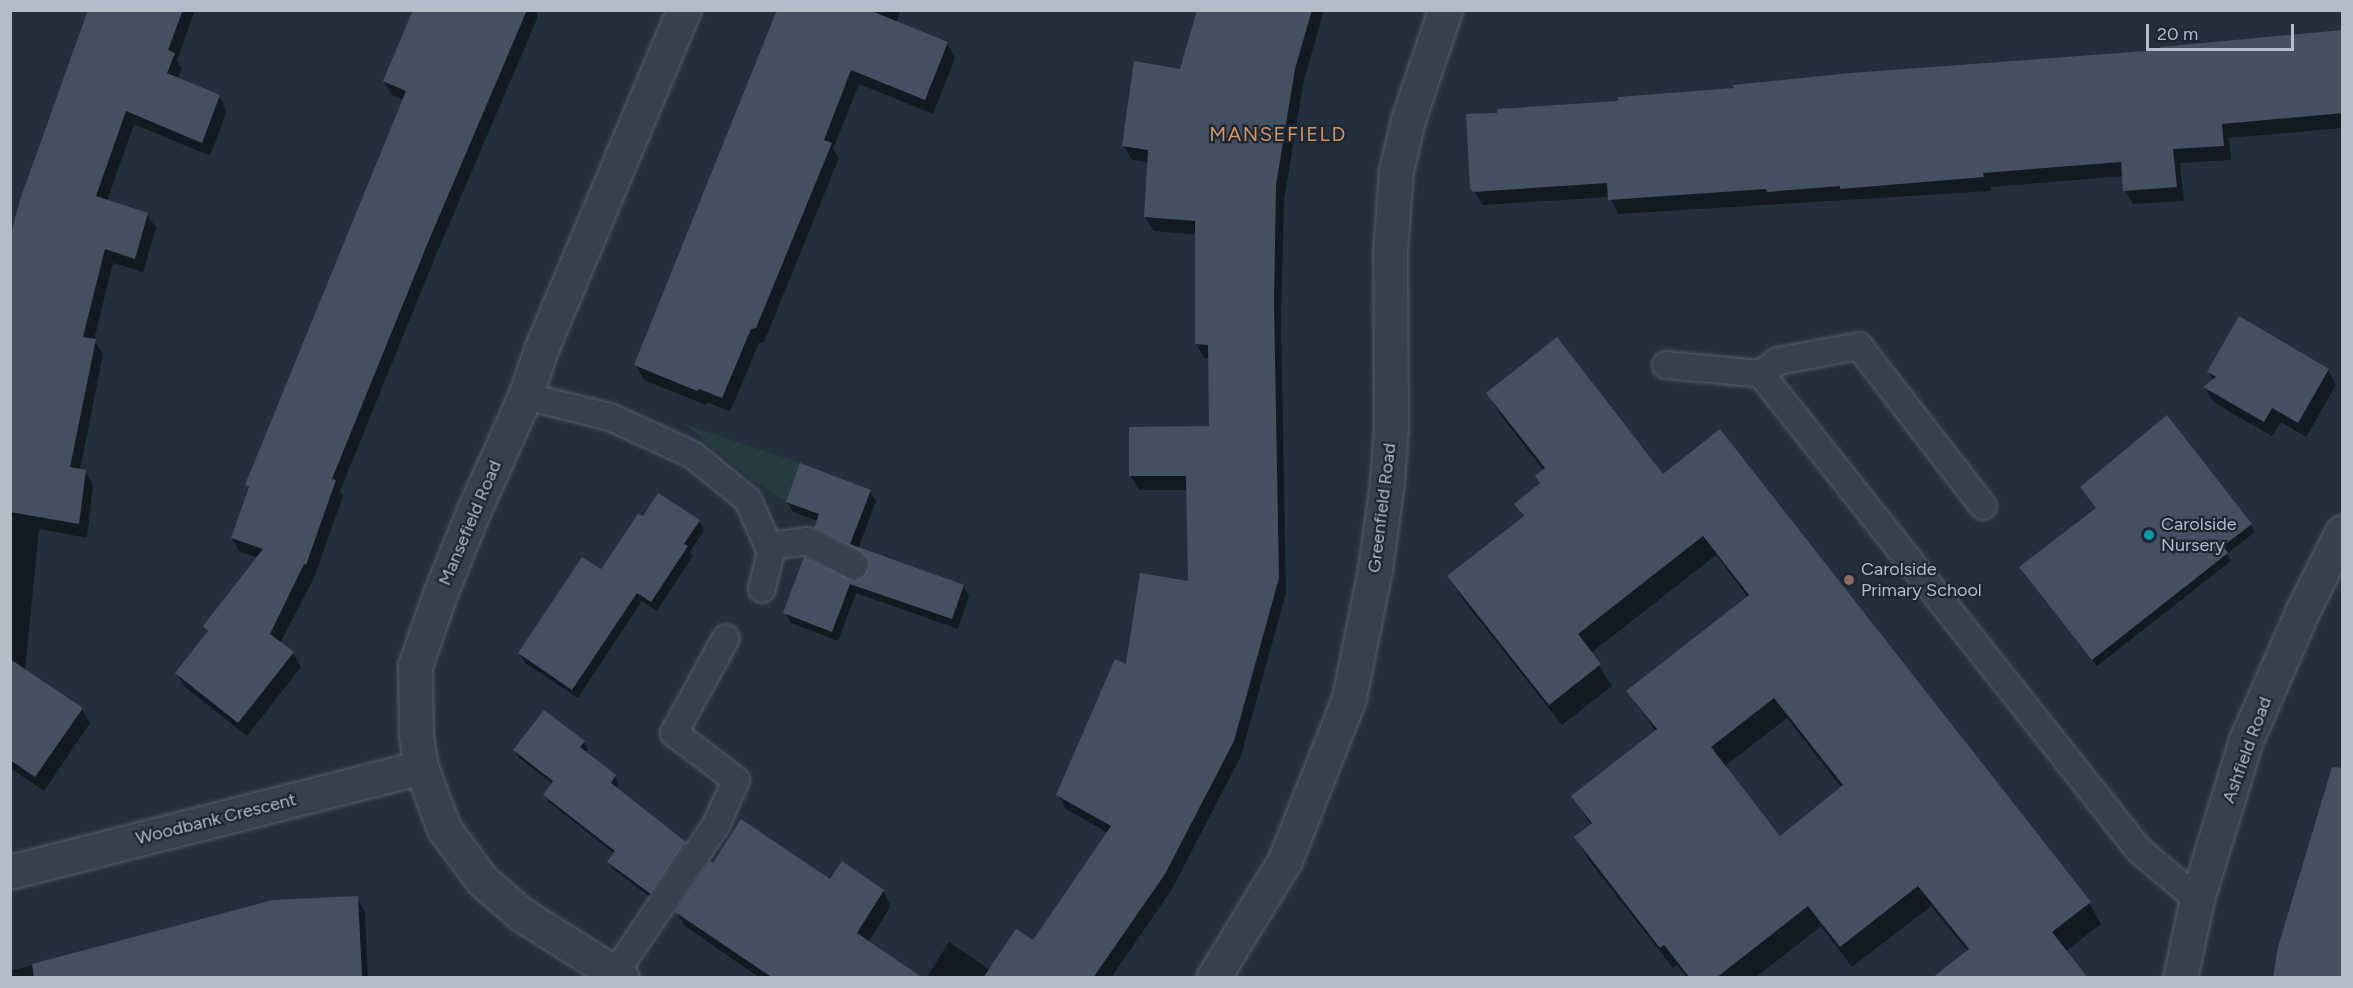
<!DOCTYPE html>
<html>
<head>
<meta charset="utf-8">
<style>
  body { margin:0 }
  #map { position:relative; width:2353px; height:988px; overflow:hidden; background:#242f3e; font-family:Figtree,sans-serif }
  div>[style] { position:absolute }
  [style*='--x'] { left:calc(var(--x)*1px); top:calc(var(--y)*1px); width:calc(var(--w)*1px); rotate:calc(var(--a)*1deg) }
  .green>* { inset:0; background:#263c3f }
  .shadow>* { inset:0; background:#0007 }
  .building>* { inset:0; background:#455162 }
  .roads { filter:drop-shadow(0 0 2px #565f6c) drop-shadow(0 0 2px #565f6c) }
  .lane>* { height:26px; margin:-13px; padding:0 13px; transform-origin:13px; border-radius:13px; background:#38414e }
  .street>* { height:33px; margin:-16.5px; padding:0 16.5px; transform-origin:16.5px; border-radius:16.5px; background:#38414e }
  .dots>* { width:16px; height:16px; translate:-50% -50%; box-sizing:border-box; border:3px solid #1d2633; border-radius:50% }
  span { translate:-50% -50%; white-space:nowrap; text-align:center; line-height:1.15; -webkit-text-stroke:4.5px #1d2633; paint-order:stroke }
  .street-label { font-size:18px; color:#b4bcc9 }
  .poi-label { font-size:18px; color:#b4bcc9 }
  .left { translate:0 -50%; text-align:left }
  .neighbourhood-label { font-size:20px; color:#d59563; letter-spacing:1.5px }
  .frame { position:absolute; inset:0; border:12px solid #b4bcc9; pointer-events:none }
  .scale { position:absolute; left:2146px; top:24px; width:148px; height:27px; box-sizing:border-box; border:3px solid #b4bcc9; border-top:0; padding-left:8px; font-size:18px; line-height:21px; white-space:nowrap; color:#b4bcc9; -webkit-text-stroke:4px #1d2633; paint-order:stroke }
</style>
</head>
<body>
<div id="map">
  <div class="green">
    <div style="clip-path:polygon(684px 424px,800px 463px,786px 502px,748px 477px)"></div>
  </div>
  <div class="shadow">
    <div style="clip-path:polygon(90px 10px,195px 10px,177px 60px,182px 68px,178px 79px,219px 96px,227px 111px,210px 156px,134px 124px,107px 201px,147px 214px,156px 228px,143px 272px,113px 263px,94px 340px,103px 354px,80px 470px,85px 471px,93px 485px,87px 538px,39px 529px,25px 670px,82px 709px,90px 723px,44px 791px,10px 768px,10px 244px)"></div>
    <div style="clip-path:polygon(414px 10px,537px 10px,537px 19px,436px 255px,340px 491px,343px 496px,314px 578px,280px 643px,293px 653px,301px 667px,247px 736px,185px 687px,177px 674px,208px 633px,205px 626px,258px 558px,240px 552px,232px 538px,250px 490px,247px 485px,404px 100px,392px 95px,384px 81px)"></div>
    <div style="clip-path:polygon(780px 10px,901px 10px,896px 23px,947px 43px,955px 58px,933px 114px,859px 84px,833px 149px,839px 158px,764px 342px,759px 343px,730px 412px,707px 402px,706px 405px,644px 380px,636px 365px)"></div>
    <div style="clip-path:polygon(1198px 10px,1324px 10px,1303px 84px,1284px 201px,1281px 319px,1286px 593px,1241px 756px,1172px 889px,1111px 978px,926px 978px,949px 942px,990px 970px,1033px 942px,1108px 833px,1066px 809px,1058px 795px,1127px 666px,1190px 582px,1188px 490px,1139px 490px,1131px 476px,1210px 428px,1210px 358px,1204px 358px,1196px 344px,1197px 235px,1154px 231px,1145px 217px,1149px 163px,1132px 160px,1124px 146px,1181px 70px)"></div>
    <div style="clip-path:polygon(2342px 32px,2342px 128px,2229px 138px,2231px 160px,2180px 163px,2184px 201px,2133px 204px,2125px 190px,2124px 176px,1991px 187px,1991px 191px,1618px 214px,1610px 197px,1483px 205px,1472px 188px,1620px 103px)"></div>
    <div style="clip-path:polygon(2328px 370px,2336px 385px,2306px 437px,2281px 422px,2272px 436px,2213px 402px,2205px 387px,2214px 381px,2208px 372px)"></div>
    <div style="clip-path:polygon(evenodd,1488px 393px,1663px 476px,2089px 903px,2101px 924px,2066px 951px,1968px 951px,1931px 906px,1852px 967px,1821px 926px,1755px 978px,1687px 978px,1677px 965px,1673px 968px,1588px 859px,1576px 838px,1591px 825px,1573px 796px,1656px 732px,1628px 692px,1748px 597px,1716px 555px,1591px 653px,1612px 686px,1562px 725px,1461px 597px,1449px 576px,1524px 518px,1516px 504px,1541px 484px,1544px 471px,1500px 414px,1488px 393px,1787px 718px,1842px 788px,1779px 838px,1724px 767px,1787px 718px)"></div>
    <div style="clip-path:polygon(2082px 488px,2251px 525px,2255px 532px,2227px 554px,2231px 561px,2097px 666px,2025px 575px,2097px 509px)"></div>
    <div style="clip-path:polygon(870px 491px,876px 501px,858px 549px,963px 586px,969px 596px,958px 629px,856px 593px,838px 641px,791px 623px,785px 613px,804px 559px,854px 583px,863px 580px,871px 566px,822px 538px,816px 528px,818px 521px,793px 512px,787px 502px)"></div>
    <div style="clip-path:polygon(643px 518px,699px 521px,704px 530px,690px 552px,692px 557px,657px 611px,642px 601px,578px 698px,525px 663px,520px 653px,602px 571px)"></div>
    <div style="clip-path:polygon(584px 742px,588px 749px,585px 753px,615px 776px,619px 783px,615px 789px,685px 843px,689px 851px,655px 901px,613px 869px,609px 862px,615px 854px,549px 802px,545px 795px,553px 784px,519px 758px,515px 751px)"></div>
    <div style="clip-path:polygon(830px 881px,883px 891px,891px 906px,868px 942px,920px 978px,760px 978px,685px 926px,677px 912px)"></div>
    <div style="clip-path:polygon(357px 898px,365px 912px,368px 978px,10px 978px,10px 971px,274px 901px)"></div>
  </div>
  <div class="building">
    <div style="clip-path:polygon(88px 10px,183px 10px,168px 50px,175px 53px,167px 73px,220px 95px,202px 143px,126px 111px,96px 196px,148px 213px,135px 259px,105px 249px,83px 337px,96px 339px,70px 467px,86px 470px,79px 524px,10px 512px,10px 237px,20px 200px)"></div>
    <div style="clip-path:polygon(413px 10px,527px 10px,429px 240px,332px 479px,336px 480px,306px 565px,304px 564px,270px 634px,294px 652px,238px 723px,175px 673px,208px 631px,203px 626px,263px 549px,231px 538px,249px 487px,245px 485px,406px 91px,383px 81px)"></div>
    <div style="clip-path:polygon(777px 10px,869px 10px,948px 42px,925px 100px,851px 70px,824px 140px,832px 143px,756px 328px,751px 329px,722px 398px,699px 389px,697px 391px,634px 365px)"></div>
    <div style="clip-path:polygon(1197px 10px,1312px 10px,1295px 69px,1276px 185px,1274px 303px,1279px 578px,1234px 741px,1165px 874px,1093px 978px,983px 978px,1016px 929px,1033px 940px,1111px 826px,1056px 795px,1115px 659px,1126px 664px,1140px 573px,1188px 581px,1186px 476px,1129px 476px,1129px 427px,1209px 426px,1208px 345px,1195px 344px,1195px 221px,1144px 217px,1148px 150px,1122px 146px,1134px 61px,1180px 69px)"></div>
    <div style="clip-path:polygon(2343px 30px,2343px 113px,2222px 124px,2224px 146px,2173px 149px,2177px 187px,2123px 191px,2121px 162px,1983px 173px,1984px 177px,1840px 189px,1840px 186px,1767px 192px,1766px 189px,1608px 200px,1607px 183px,1473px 192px,1470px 188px,1466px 114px,1497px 113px,1498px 109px,1618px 101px,1618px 97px,1734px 88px,1733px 85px,1851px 73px,2160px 50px,2160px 47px)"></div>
    <div style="clip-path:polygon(2239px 316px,2329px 369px,2298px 423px,2272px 408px,2264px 422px,2203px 387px,2216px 377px,2207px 372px)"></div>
    <div style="clip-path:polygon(evenodd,1557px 337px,1663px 474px,1720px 429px,2091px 902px,2052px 932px,2088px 978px,1932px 978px,1969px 949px,1918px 886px,1840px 947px,1808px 906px,1716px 978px,1690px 978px,1664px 945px,1660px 948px,1574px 837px,1592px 823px,1571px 796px,1657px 729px,1626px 691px,1749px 595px,1703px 536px,1578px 634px,1601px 664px,1549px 705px,1447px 576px,1524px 516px,1514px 504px,1540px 483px,1535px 476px,1545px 468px,1486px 393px,1557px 337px,1774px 698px,1843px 785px,1780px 836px,1711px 747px,1774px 698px)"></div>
    <div style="clip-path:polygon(2167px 415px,2252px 524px,2223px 546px,2228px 553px,2092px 660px,2019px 567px,2096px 508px,2080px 487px)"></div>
    <div style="clip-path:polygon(800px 463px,871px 490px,850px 544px,964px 585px,952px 619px,850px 584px,832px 632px,783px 613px,804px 557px,854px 581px,862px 578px,869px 566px,867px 559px,861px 553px,814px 528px,819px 514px,786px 502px)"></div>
    <div style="clip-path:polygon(658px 493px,700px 520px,684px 544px,688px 546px,651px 602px,637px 593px,572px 690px,518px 653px,582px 557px,601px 569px,638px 514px,643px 516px)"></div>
    <div style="clip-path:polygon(10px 659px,83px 708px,35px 777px,10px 760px)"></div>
    <div style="clip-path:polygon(544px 710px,585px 741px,580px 747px,616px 775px,611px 783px,686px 842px,651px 894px,607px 862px,615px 851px,543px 795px,553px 781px,513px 750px)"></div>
    <div style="clip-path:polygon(2332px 767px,2343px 768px,2343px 978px,2273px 978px,2278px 947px)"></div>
    <div style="clip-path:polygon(741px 819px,830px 879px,842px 861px,884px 890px,857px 933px,923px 978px,773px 978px,675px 912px,710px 861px,713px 863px)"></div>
    <div style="clip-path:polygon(358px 896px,362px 976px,357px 978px,34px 978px,32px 964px,273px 900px)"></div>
  </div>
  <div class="roads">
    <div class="lane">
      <div style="--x:1666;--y:365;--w:95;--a:5.4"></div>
      <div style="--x:525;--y:396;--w:88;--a:13.9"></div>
      <div style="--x:610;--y:417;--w:91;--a:24.6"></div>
      <div style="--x:693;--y:455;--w:71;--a:39.3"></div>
      <div style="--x:748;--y:500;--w:57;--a:66.1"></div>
      <div style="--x:771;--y:552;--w:38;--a:104"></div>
      <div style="--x:1983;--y:506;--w:202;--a:-127.8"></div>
      <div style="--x:1859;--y:346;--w:82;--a:169.5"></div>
      <div style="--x:1778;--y:361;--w:21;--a:143"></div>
      <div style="--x:1761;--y:374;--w:608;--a:51.55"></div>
      <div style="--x:2139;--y:850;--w:76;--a:40.2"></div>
      <div style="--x:768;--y:546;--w:39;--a:-7"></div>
      <div style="--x:807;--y:541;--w:53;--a:28"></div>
      <div style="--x:615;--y:973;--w:179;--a:-55.7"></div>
      <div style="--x:716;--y:825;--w:49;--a:-66"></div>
      <div style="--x:736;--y:780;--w:78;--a:-142.8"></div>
      <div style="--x:674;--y:733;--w:108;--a:-61.3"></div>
    </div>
    <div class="street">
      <div style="--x:10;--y:872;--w:424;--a:-14.3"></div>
      <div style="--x:622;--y:978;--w:120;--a:-147.6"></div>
      <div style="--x:521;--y:914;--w:52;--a:-138.9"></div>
      <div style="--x:482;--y:880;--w:64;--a:-126.7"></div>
      <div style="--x:444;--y:829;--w:66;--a:-110.4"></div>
      <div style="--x:421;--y:767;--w:30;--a:-99"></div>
      <div style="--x:416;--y:737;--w:71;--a:-90.8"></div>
      <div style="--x:415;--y:666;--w:76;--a:-70.9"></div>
      <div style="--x:440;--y:594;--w:91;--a:-68"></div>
      <div style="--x:474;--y:510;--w:125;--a:-65.9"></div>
      <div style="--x:525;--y:396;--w:52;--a:-70.9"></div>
      <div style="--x:542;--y:347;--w:366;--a:-67.2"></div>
      <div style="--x:1213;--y:978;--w:138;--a:-58.6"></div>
      <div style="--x:1285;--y:860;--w:174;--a:-68.4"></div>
      <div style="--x:1349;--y:698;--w:132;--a:-78.6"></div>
      <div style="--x:1375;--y:569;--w:88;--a:-82.1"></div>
      <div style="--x:1387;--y:482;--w:56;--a:-85.9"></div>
      <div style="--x:1391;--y:426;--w:174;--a:-90.3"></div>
      <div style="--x:1390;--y:252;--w:81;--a:-85.8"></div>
      <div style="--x:1396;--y:171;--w:52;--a:-76.8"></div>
      <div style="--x:1408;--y:120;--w:116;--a:-71.4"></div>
      <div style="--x:2180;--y:978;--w:81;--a:-77.9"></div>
      <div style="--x:2197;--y:899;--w:166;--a:-72.9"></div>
      <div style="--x:2246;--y:740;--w:142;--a:-66.3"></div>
      <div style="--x:2303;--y:610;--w:87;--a:-63.4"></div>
    </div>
  </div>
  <div class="dots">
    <div style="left:2149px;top:535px;background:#0f9aa8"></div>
    <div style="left:1849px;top:580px;background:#8d6e63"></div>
  </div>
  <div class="street-label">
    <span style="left:1382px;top:508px;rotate:-83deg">Greenfield Road</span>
    <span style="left:470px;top:523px;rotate:-67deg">Mansefield Road</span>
    <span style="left:2247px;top:750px;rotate:-70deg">Ashfield Road</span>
    <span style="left:216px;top:819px;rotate:-14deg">Woodbank Crescent</span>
  </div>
  <div class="poi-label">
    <span class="left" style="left:2161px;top:535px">Carolside<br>Nursery</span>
    <span class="left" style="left:1861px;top:580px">Carolside<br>Primary School</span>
  </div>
  <div class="neighbourhood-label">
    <span style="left:1278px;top:134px">MANSEFIELD</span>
  </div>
  <div class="frame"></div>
  <div class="scale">20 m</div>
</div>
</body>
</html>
